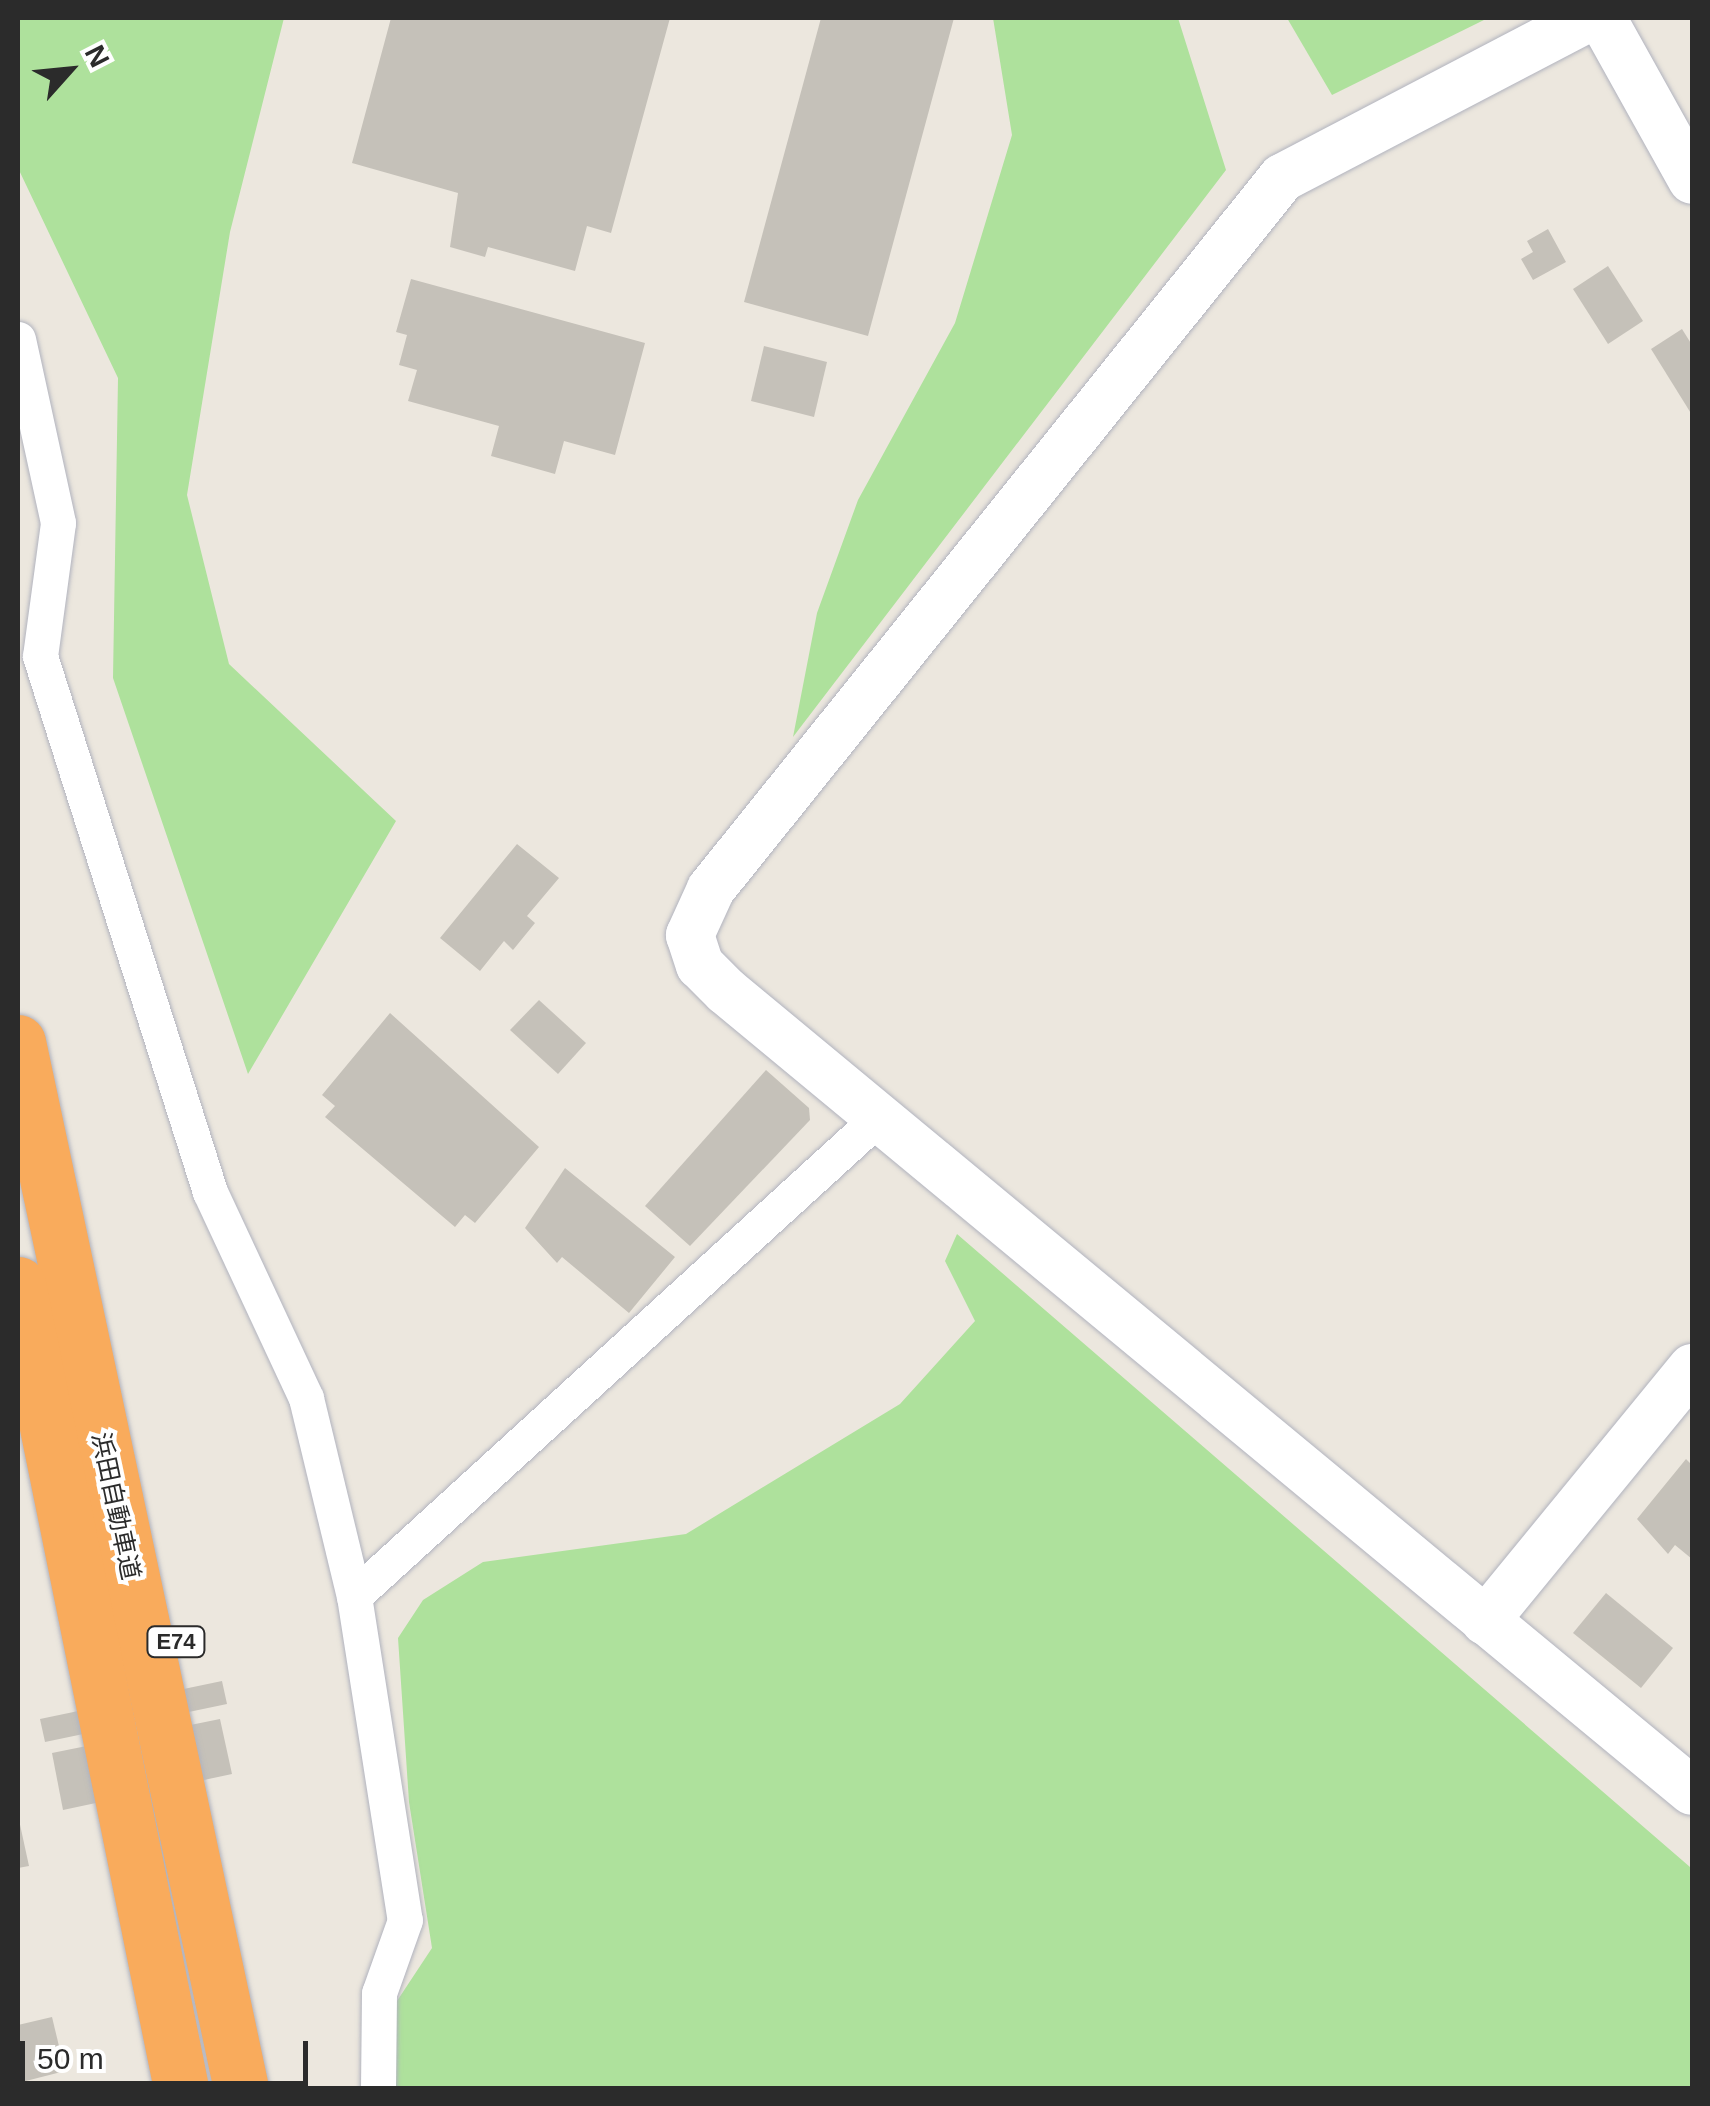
<!DOCTYPE html>
<html>
<head>
<meta charset="utf-8">
<style>
  body { margin:0 }
  #map { position:relative; width:1710px; height:2106px; overflow:hidden; background:#ece7de; font-family:Arial,"Noto Sans JP",sans-serif }
  div>[style] { position:absolute }
  [style*='--x'] { left:calc(var(--x)*1px); top:calc(var(--y)*1px); width:calc(var(--w)*1px); rotate:calc(var(--a)*1deg) }
  .green>* { inset:0; background:#aee19c }
  .building>* { inset:0; background:#c5c1b9 }
  .roads { filter:drop-shadow(0 0 2px #b1b3be) drop-shadow(0 0 2px #b1b3be) }
  .street>* { height:35px; margin:-17.5px; padding:0 17.5px; transform-origin:17.5px; border-radius:17.5px; background:#fff }
  .secondary>* { height:48px; margin:-24px; padding:0 24px; transform-origin:24px; border-radius:24px; background:#fff }
  .highway>* { height:55px; margin:-27.5px; padding:0 27.5px; transform-origin:27.5px; border-radius:27.5px; background:#f9ab5c }
  span { translate:-50% -50%; white-space:nowrap; text-align:center; line-height:1.15; -webkit-text-stroke:8px #fff; paint-order:stroke }
  .shield-label span { padding:2px 8px; background:#fff; border:2px solid; border-radius:8px; -webkit-text-stroke-width:0 }
  .shield-label { font-size:22px; color:#2b2b2b; font-weight:700 }
  .street-label { font-size:25px; color:#2b2b2b }
  .frame { position:absolute; inset:0; border:20px solid #2b2b2b; pointer-events:none }
  .north { position:absolute; left:20px; top:20px; width:100px; height:100px; -webkit-text-stroke:8px #fff; paint-order:stroke; rotate:63deg; font-size:28px; font-weight:700; line-height:40px; text-align:center; color:#2b2b2b }
  .north::after { content:''; display:block; margin:auto; width:35px; height:45px; background:#2b2b2b; clip-path:polygon(50% 0,100% 100%,50% 72%,0 100%) }
  .scale { position:absolute; left:20px; top:2041px; width:288px; height:45px; box-sizing:border-box; border:5px solid #2b2b2b; border-top:0; padding-left:12px; font-size:30px; line-height:35px; white-space:nowrap; color:#2b2b2b; -webkit-text-stroke:8px #fff; paint-order:stroke }
</style>
</head>
<body>
<div id="map">
  <div class="green">
    <div style="clip-path:polygon(18px 18px,284px 18px,230px 232px,187px 495px,229px 664px,396px 821px,248px 1074px,113px 678px,118px 378px,18px 168px)"></div>
    <div style="clip-path:polygon(993px 18px,1178px 18px,1226px 170px,793px 737px,817px 613px,858px 500px,955px 323px,1012px 135px)"></div>
    <div style="clip-path:polygon(1287px 18px,1488px 18px,1332px 95px)"></div>
    <div style="clip-path:polygon(957px 1234px,1690px 1867px,1692px 2088px,396px 2088px,393px 2007px,432px 1948px,409px 1802px,398px 1638px,423px 1600px,483px 1562px,686px 1534px,900px 1404px,975px 1321px,945px 1261px)"></div>
  </div>
  <div class="building">
    <div style="clip-path:polygon(391px 18px,670px 18px,611px 233px,587px 226px,575px 271px,488px 247px,485px 257px,450px 247px,458px 193px,352px 163px)"></div>
    <div style="clip-path:polygon(821px 18px,954px 18px,868px 336px,744px 302px)"></div>
    <div style="clip-path:polygon(1548px 229px,1566px 262px,1533px 280px,1521px 259px,1533px 252px,1527px 241px)"></div>
    <div style="clip-path:polygon(1608px 266px,1643px 321px,1608px 344px,1573px 289px)"></div>
    <div style="clip-path:polygon(411px 279px,645px 343px,615px 455px,564px 441px,555px 474px,491px 456px,499px 426px,408px 401px,417px 370px,399px 365px,407px 335px,396px 332px)"></div>
    <div style="clip-path:polygon(1682px 329px,1692px 345px,1692px 415px,1651px 349px)"></div>
    <div style="clip-path:polygon(764px 346px,827px 362px,814px 417px,751px 401px)"></div>
    <div style="clip-path:polygon(517px 844px,559px 878px,527px 916px,535px 923px,513px 950px,504px 941px,480px 971px,440px 938px)"></div>
    <div style="clip-path:polygon(539px 1000px,586px 1043px,558px 1074px,510px 1030px)"></div>
    <div style="clip-path:polygon(390px 1013px,539px 1147px,475px 1223px,465px 1215px,455px 1227px,325px 1117px,335px 1106px,322px 1095px)"></div>
    <div style="clip-path:polygon(766px 1070px,809px 1108px,810px 1120px,690px 1246px,645px 1206px)"></div>
    <div style="clip-path:polygon(565px 1168px,675px 1257px,629px 1313px,562px 1257px,557px 1263px,525px 1228px)"></div>
    <div style="clip-path:polygon(1686px 1459px,1692px 1465px,1692px 1559px,1675px 1545px,1668px 1554px,1637px 1519px)"></div>
    <div style="clip-path:polygon(1606px 1593px,1673px 1648px,1641px 1688px,1573px 1633px)"></div>
    <div style="clip-path:polygon(222px 1681px,227px 1704px,45px 1742px,40px 1719px)"></div>
    <div style="clip-path:polygon(220px 1719px,232px 1774px,63px 1810px,52px 1753px)"></div>
    <div style="clip-path:polygon(19px 1820px,29px 1866px,18px 1868px,18px 1821px)"></div>
    <div style="clip-path:polygon(52px 2017px,65px 2071px,18px 2083px,18px 2025px)"></div>
  </div>
  <div class="roads">
    <div class="street">
      <div style="--x:18;--y:339;--w:188;--a:77.7"></div>
      <div style="--x:58;--y:523;--w:134;--a:97.7"></div>
      <div style="--x:40;--y:656;--w:562;--a:72.4"></div>
      <div style="--x:210;--y:1192;--w:227;--a:65"></div>
      <div style="--x:306;--y:1398;--w:204;--a:76.4"></div>
      <div style="--x:354;--y:1596;--w:328;--a:81.1"></div>
      <div style="--x:405;--y:1920;--w:77;--a:109.6"></div>
      <div style="--x:379;--y:1993;--w:95;--a:90.6"></div>
      <div style="--x:354;--y:1596;--w:709;--a:-42.37"></div>
    </div>
    <div class="secondary">
      <div style="--x:1588;--y:18;--w:345;--a:152.4"></div>
      <div style="--x:1282;--y:178;--w:912;--a:128.77"></div>
      <div style="--x:711;--y:889;--w:51;--a:114.5"></div>
      <div style="--x:690;--y:935;--w:32;--a:72"></div>
      <div style="--x:700;--y:965;--w:37;--a:45"></div>
      <div style="--x:726;--y:991;--w:1254;--a:39.63"></div>
      <div style="--x:1602;--y:18;--w:185;--a:60.9"></div>
      <div style="--x:1485;--y:1621;--w:327;--a:-50.7"></div>
    </div>
    <div class="highway">
      <div style="--x:18;--y:1042;--w:1070;--a:77.97"></div>
      <div style="--x:18;--y:1284;--w:820;--a:78.54"></div>
    </div>
  </div>
  <div class="shield-label">
    <span style="left:176px;top:1642px">E74</span>
  </div>
  <div class="street-label">
    <span style="left:116px;top:1506px;rotate:78deg">浜田自動車道</span>
  </div>
  <div class="frame"></div>
  <div class="north">N</div>
  <div class="scale">50 m</div>
</div>
</body>
</html>
